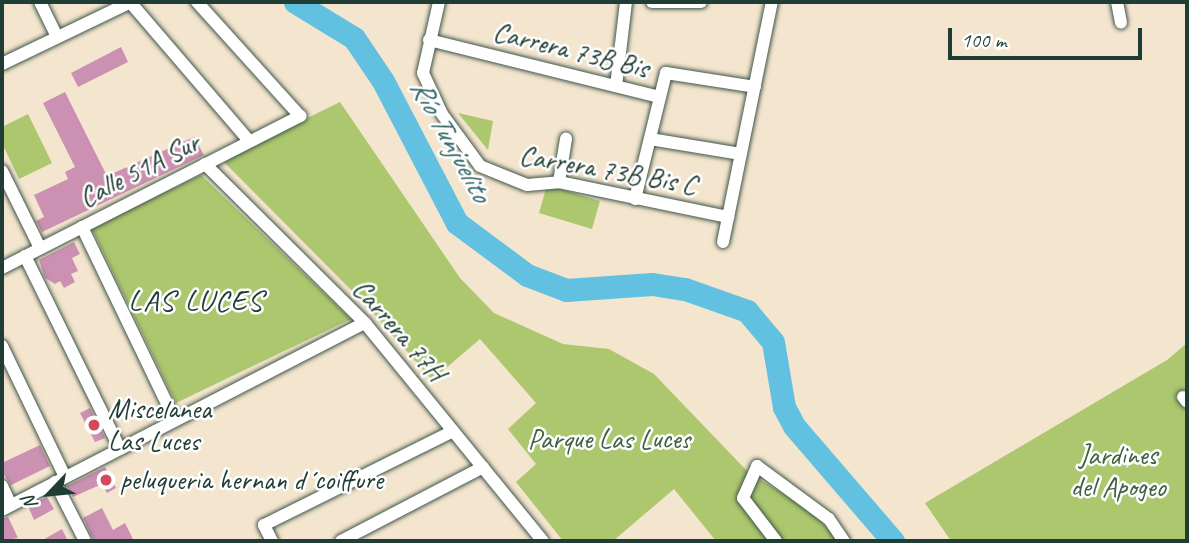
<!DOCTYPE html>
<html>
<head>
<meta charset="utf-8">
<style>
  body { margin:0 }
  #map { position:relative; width:1189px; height:543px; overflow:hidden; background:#f4e5ce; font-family:Caveat,sans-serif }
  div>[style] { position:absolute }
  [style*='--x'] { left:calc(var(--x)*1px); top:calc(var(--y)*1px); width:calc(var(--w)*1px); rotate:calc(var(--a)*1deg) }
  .green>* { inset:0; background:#acc76e }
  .river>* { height:23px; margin:-11.5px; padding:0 11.5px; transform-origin:11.5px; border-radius:11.5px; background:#62c1e0 }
  .building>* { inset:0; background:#cc91b2 }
  .roads { filter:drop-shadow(0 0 2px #3f564b) drop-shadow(0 0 2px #3f564b) }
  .minor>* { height:12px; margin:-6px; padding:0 6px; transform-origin:6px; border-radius:6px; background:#fff }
  .dots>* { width:19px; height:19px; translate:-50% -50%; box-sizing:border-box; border:4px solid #fff; border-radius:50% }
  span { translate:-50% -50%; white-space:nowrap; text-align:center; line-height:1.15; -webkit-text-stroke:5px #fff; paint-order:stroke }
  .street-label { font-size:28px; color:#1f3d34 }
  .poi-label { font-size:28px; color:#1f3d34 }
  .left { translate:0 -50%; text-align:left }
  .park-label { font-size:28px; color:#426042 }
  .water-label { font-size:30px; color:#336568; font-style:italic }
  .neighbourhood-label { font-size:30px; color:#1f3d34; letter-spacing:2px }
  .frame { position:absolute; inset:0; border:4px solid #1f3d34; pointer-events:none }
  .north { position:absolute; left:14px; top:459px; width:70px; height:70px; -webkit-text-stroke:5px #fff; paint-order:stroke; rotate:244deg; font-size:19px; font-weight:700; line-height:28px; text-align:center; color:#1f3d34 }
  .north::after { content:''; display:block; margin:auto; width:24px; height:32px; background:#1f3d34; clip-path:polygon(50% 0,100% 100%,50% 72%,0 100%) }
  .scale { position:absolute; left:948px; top:28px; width:194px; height:32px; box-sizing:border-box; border:4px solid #1f3d34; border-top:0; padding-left:9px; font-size:21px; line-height:24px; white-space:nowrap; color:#1f3d34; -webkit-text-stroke:5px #fff; paint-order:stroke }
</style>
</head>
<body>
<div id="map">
  <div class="green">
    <div style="clip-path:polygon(340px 102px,460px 278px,494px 313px,563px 344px,609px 349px,654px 374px,748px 472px,811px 511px,839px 541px,716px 541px,674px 489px,613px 541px,563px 541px,516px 482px,536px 464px,508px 429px,536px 403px,480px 339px,432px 380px,367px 306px,222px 160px)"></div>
    <div style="clip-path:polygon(458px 113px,493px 121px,488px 150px)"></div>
    <div style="clip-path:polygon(28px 114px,52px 163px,19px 179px,2px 143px,2px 127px)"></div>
    <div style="clip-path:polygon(201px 175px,351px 319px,176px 403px,91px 227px)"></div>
    <div style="clip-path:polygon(547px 185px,600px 201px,592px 229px,539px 213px)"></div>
    <div style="clip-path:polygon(1187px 343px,1187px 541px,951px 541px,925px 503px,1167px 360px)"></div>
  </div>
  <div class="river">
    <div style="--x:295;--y:2;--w:69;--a:31.4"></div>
    <div style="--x:354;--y:38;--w:52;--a:56"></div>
    <div style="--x:383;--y:81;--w:160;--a:62.5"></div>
    <div style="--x:457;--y:223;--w:87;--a:36.6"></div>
    <div style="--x:527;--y:275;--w:42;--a:21"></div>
    <div style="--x:566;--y:290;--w:86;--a:-4"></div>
    <div style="--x:652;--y:284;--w:33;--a:9"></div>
    <div style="--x:685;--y:289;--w:66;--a:19.5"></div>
    <div style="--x:747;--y:311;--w:40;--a:50"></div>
    <div style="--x:773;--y:342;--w:66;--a:80.4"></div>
    <div style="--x:784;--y:407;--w:21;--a:62"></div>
    <div style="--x:794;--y:426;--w:152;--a:49.3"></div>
  </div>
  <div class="building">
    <div style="clip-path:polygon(121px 47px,128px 62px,78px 87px,71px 73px)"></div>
    <div style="clip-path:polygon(65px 92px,107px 176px,194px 137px,204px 155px,42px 232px,36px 221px,44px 217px,34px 195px,68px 179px,65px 172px,75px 167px,43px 103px)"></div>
    <div style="clip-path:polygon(74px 242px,80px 254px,72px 258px,78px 271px,71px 274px,75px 282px,64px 288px,60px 281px,55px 284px,45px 278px,39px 260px)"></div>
    <div style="clip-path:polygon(90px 408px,105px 438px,95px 442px,80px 413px)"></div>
    <div style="clip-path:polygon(40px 445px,50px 466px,11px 485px,2px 472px,2px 463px)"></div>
    <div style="clip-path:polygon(105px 467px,116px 488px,107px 493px,102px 484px,73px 497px,67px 486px)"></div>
    <div style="clip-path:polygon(47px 497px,54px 509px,34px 520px,28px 506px)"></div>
    <div style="clip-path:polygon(102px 508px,113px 530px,125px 523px,134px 541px,94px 541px,83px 518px)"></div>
    <div style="clip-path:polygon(8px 517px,18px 538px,2px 541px,2px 519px)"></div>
    <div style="clip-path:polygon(62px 529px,68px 541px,41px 541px)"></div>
  </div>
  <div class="roads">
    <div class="minor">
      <div style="--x:40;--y:2;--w:39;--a:64"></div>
      <div style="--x:130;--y:2;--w:183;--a:49.4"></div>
      <div style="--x:439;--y:2;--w:73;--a:102.7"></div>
      <div style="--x:423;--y:73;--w:45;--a:65.1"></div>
      <div style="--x:442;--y:114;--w:64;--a:53.8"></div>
      <div style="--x:480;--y:166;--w:51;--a:22"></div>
      <div style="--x:527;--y:185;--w:32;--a:-5"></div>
      <div style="--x:559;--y:182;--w:173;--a:11.7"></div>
      <div style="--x:652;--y:2;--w:49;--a:0"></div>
      <div style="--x:1117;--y:2;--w:21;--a:79"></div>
      <div style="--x:429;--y:40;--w:238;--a:13.9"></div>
      <div style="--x:2;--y:64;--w:143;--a:-25.7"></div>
      <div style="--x:616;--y:86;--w:85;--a:-83.2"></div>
      <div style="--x:650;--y:139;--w:92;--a:9.4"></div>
      <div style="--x:205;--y:164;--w:226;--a:44.8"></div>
      <div style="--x:365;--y:323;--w:281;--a:50.8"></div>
      <div style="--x:2;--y:171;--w:86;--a:63.7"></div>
      <div style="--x:559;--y:182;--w:44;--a:-80.8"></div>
      <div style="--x:635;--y:199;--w:130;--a:-76.2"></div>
      <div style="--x:666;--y:73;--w:90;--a:8.9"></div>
      <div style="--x:82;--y:227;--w:214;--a:64.3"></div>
      <div style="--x:723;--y:242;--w:245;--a:-78.5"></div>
      <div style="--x:25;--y:256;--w:215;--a:63.8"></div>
      <div style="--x:2;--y:268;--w:335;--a:-27"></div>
      <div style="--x:300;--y:116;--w:154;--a:-132.1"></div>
      <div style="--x:2;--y:346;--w:145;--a:64.3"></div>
      <div style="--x:1183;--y:397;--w:6;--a:51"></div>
      <div style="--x:55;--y:482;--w:66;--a:63"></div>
      <div style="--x:2;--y:486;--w:21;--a:65"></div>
      <div style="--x:2;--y:510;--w:408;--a:-27.3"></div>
      <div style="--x:272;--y:541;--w:18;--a:-117"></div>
      <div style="--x:264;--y:525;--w:211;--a:-26.4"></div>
      <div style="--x:341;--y:541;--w:160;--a:-27.5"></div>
      <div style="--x:776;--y:541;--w:54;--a:-127.5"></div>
      <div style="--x:743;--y:498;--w:35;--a:-66"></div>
      <div style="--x:757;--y:466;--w:89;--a:36.4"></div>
      <div style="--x:829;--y:519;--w:27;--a:56"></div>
    </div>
  </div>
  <div class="dots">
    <div style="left:94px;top:425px;background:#d1495b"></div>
    <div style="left:106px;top:480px;background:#d1495b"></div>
  </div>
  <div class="street-label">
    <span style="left:571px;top:50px;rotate:14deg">Carrera 73B Bis</span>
    <span style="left:139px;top:170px;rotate:-27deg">Calle 51A Sur</span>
    <span style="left:608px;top:170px;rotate:10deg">Carrera 73B Bis C</span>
    <span style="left:399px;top:330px;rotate:49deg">Carrera 77H</span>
  </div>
  <div class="poi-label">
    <span class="left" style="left:108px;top:425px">Miscelanea<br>Las Luces</span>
    <span class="left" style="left:120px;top:480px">peluqueria hernan d´coiffure</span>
  </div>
  <div class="park-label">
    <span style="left:609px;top:439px">Parque Las Luces</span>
    <span style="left:1118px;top:471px">Jardines<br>del Apogeo</span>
  </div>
  <div class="water-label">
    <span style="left:451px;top:140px;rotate:61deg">Río Tunjuelito</span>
  </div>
  <div class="neighbourhood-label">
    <span style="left:196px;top:300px">LAS LUCES</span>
  </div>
  <div class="frame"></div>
  <div class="north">N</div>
  <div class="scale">100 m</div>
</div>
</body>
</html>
